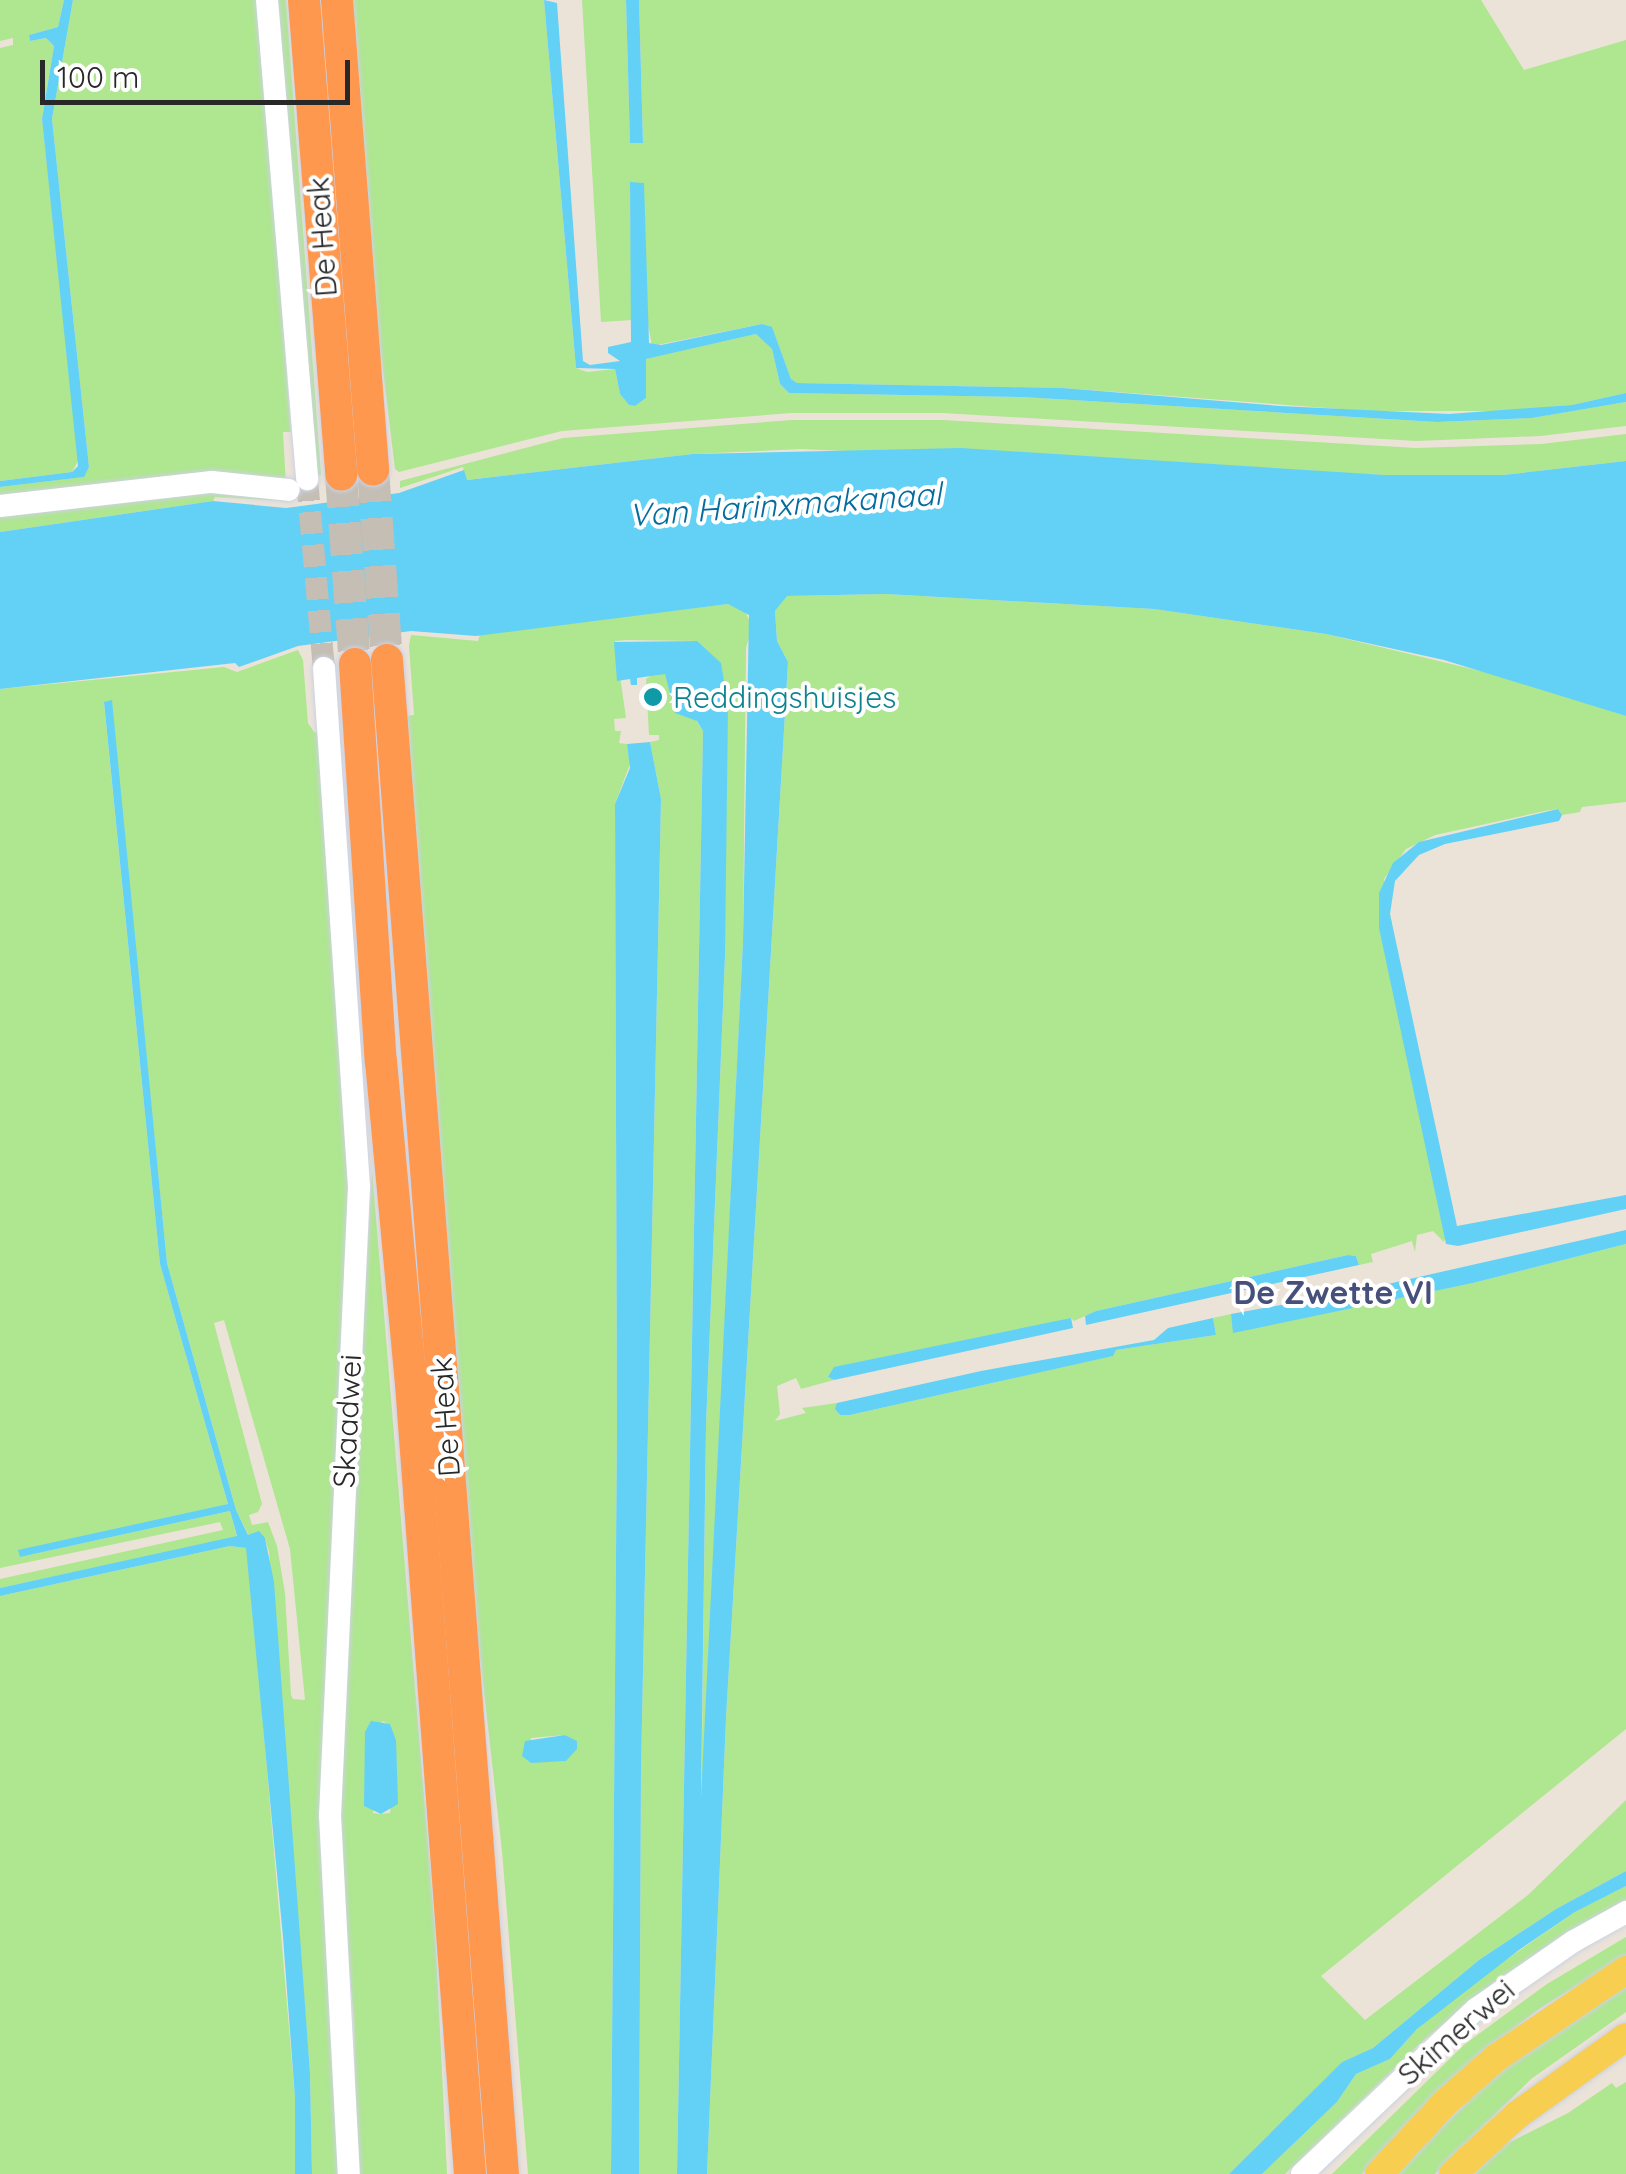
<!DOCTYPE html>
<html>
<head>
<meta charset="utf-8">
<style>
  body { margin:0 }
  #map { position:relative; width:1626px; height:2174px; overflow:hidden; background:#ebe3d8; font-family:Quicksand,sans-serif }
  div>[style] { position:absolute }
  [style*='--x'] { left:calc(var(--x)*1px); top:calc(var(--y)*1px); width:calc(var(--w)*1px); rotate:calc(var(--a)*1deg) }
  .green>* { inset:0; background:#afe690 }
  .water>* { inset:0; background:#63d1f5 }
  .minor-tunnel>* { height:22px; margin-top:-11px; transform-origin:0; background:repeating-linear-gradient(90deg,#c4beb5 0 22px,transparent 0 33px) }
  .highway-tunnel>* { height:32px; margin-top:-16px; transform-origin:0; background:repeating-linear-gradient(90deg,#c4beb5 0 32px,transparent 0 48px) }
  .roads { filter:drop-shadow(0 0 2px #cdd2e2) drop-shadow(0 0 2px #cdd2e2) }
  .minor>* { height:22px; margin:-11px; padding:0 11px; transform-origin:11px; border-radius:11px; background:#fff }
  .major>* { height:28px; margin:-14px; padding:0 14px; transform-origin:14px; border-radius:14px; background:#f8ce50 }
  .highway>* { height:32px; margin:-16px; padding:0 16px; transform-origin:16px; border-radius:16px; background:#ff984f }
  .dots>* { width:28px; height:28px; translate:-50% -50%; box-sizing:border-box; border:5px solid #fff; border-radius:50% }
  span { translate:-50% -50%; white-space:nowrap; text-align:center; line-height:1.15; -webkit-text-stroke:8px #fff; paint-order:stroke }
  .street-label { font-size:30px; color:#282828 }
  .culture-label { font-size:30px; color:#0d838f }
  .left { translate:0 -50%; text-align:left }
  .water-label { font-size:32px; color:#056c9e; font-style:italic }
  .neighbourhood-label { font-size:32px; color:#46507a; font-weight:700 }
  .scale { position:absolute; left:40px; top:60px; width:310px; height:45px; box-sizing:border-box; border:5px solid #282828; border-top:0; padding-left:12px; font-size:30px; line-height:35px; white-space:nowrap; color:#282828; -webkit-text-stroke:8px #fff; paint-order:stroke }
</style>
</head>
<body>
<div id="map">
  <div class="green">
    <div style="clip-path:polygon(0 0,64px 0,58px 27px,29px 35px,30px 41px,46px 38px,54px 46px,42px 119px,79px 459px,72px 472px,0 481px,0 48px,13px 45px,13px 38px,0 41px)"></div>
    <div style="clip-path:polygon(73px 0,259px 0,291px 432px,283px 432px,286px 486px,0 502px,0 487px,83px 477px,89px 467px,52px 119px)"></div>
    <div style="clip-path:polygon(277px 0,286px 0,321px 475px,316px 475px)"></div>
    <div style="clip-path:polygon(352px 0,544px 0,576px 368px,587px 372px,615px 369px,620px 394px,629px 405px,635px 406px,646px 398px,645px 359px,756px 334px,772px 349px,780px 384px,789px 393px,1022px 397px,1437px 422px,1532px 418px,1626px 402px,1626px 426px,1540px 436px,1416px 441px,943px 413px,792px 413px,562px 431px,399px 472px,395px 469px,377px 321px)"></div>
    <div style="clip-path:polygon(582px 0,626px 0,630px 143px,643px 142px,639px 0,1481px 0,1524px 70px,1626px 40px,1626px 393px,1572px 405px,1508px 411px,1367px 411px,1063px 388px,797px 383px,791px 379px,772px 328px,762px 324px,652px 346px,647px 319px,643px 183px,630px 183px,632px 320px,601px 322px)"></div>
    <div style="clip-path:polygon(792px 420px,943px 420px,1416px 448px,1541px 444px,1626px 434px,1626px 461px,1503px 475px,1385px 475px,801px 449px,693px 454px,466px 480px,463px 467px,400px 488px,400px 481px,563px 438px)"></div>
    <div style="clip-path:polygon(185px 488px,289px 495px,288px 501px,215px 497px,213px 501px,0 532px,0 511px)"></div>
    <div style="clip-path:polygon(886px 594px,1154px 609px,1326px 634px,1522px 681px,1626px 716px,1626px 802px,1582px 807px,1580px 812px,1562px 815px,1558px 809px,1545px 811px,1435px 835px,1406px 849px,1384px 879px,1446px 1234px,1444px 1242px,1433px 1231px,1417px 1235px,1415px 1252px,1412px 1241px,1371px 1254px,1373px 1262px,1359px 1265px,1356px 1256px,1348px 1255px,1096px 1311px,1074px 1321px,1071px 1318px,828px 1377px,834px 1380px,801px 1389px,796px 1378px,777px 1386px,780px 1414px,775px 1421px,806px 1413px,802px 1408px,837px 1403px,839px 1415px,850px 1415px,1112px 1356px,1116px 1350px,1216px 1335px,1213px 1318px,1231px 1314px,1234px 1332px,1473px 1283px,1626px 1244px,1626px 1729px,1321px 1976px,1365px 2020px,1528px 1895px,1626px 1800px,1626px 1871px,1556px 1909px,1479px 1960px,1373px 2048px,1342px 2062px,1229px 2174px,707px 2174px,726px 1718px,788px 662px,777px 641px,775px 611px,786px 596px)"></div>
    <div style="clip-path:polygon(evenodd,728px 604px,744px 609px,752px 626px,746px 648px,743px 941px,701px 1823px,706px 1426px,725px 956px,697px 641px,627px 640px,615px 641px,626px 718px,614px 719px,615px 731px,621px 731px,619px 743px,627px 744px,630px 764px,615px 804px,617px 1428px,611px 2174px,528px 2174px,502px 1851px,476px 1622px,406px 716px,414px 715px,409px 646px,411px 635px,478px 641px,480px 634px,728px 604px,565px 1735px,577px 1742px,566px 1761px,531px 1762px,531px 1738px,565px 1735px)"></div>
    <div style="clip-path:polygon(evenodd,298px 650px,303px 660px,308px 723px,314px 732px,319px 733px,350px 1168px,320px 1829px,339px 2174px,312px 2174px,310px 2073px,269px 1552px,265px 1538px,249px 1536px,236px 1510px,167px 1263px,111px 701px,104px 703px,160px 1264px,228px 1504px,20px 1557px,230px 1511px,237px 1537px,0 1588px,0 1579px,223px 1530px,220px 1522px,0 1568px,0 689px,224px 667px,237px 672px,298px 650px,224px 1320px,290px 1549px,305px 1700px,293px 1699px,291px 1695px,285px 1593px,277px 1546px,268px 1522px,252px 1525px,249px 1515px,258px 1512px,262px 1504px,214px 1323px,224px 1320px)"></div>
    <div style="clip-path:polygon(657px 672px,666px 674px,703px 731px,677px 2174px,639px 2174px,641px 1769px,661px 799px,650px 742px,659px 740px,659px 735px,649px 735px,646px 679px)"></div>
    <div style="clip-path:polygon(evenodd,372px 1169px,435px 1928px,447px 2174px,357px 2174px,354px 2024px,340px 1852px,340px 1759px,372px 1169px,382px 1721px,390px 1725px,396px 1740px,390px 1813px,381px 1814px,373px 1813px,382px 1721px)"></div>
    <div style="clip-path:polygon(230px 1546px,246px 1548px,249px 1559px,295px 2098px,295px 2174px,0 2174px,0 1596px)"></div>
    <div style="clip-path:polygon(1626px 1886px,1626px 1901px,1499px 1978px,1424px 2040px,1285px 2174px,1262px 2174px,1337px 2102px,1356px 2074px,1390px 2059px,1417px 2029px,1471px 1984px,1575px 1912px)"></div>
    <div style="clip-path:polygon(1626px 1937px,1626px 1956px,1539px 2009px,1488px 2048px,1362px 2174px,1332px 2174px,1465px 2044px,1547px 1984px)"></div>
    <div style="clip-path:polygon(1626px 1984px,1626px 2012px,1531px 2079px,1435px 2174px,1394px 2174px,1501px 2069px)"></div>
    <div style="clip-path:polygon(1626px 2082px,1626px 2174px,1476px 2174px,1476px 2167px,1504px 2145px,1568px 2113px,1612px 2083px,1616px 2088px)"></div>
  </div>
  <div class="water">
    <div style="clip-path:polygon(64px 0,73px 0,52px 119px,89px 467px,84px 477px,0 487px,0 481px,72px 472px,78px 466px,42px 119px,54px 46px,46px 38px,30px 41px,29px 35px,58px 27px)"></div>
    <div style="clip-path:polygon(544px 0,557px 3px,583px 361px,590px 365px,620px 361px,608px 353px,608px 347px,631px 342px,630px 182px,644px 183px,649px 343px,661px 345px,762px 324px,772px 327px,791px 379px,797px 383px,1063px 388px,1280px 406px,1449px 414px,1572px 405px,1626px 393px,1626px 402px,1532px 418px,1437px 422px,1022px 397px,789px 393px,780px 384px,772px 349px,756px 334px,646px 359px,646px 398px,635px 406px,629px 405px,620px 394px,615px 369px,576px 368px)"></div>
    <div style="clip-path:polygon(626px 0,639px 0,643px 143px,630px 143px)"></div>
    <div style="clip-path:polygon(961px 448px,1385px 475px,1503px 475px,1626px 461px,1626px 716px,1444px 660px,1326px 634px,1154px 609px,886px 594px,787px 596px,775px 611px,777px 641px,788px 662px,726px 1718px,707px 2174px,677px 2174px,703px 731px,697px 721px,675px 713px,665px 674px,637px 678px,637px 685px,631px 685px,630px 679px,617px 681px,614px 642px,697px 641px,721px 663px,728px 705px,725px 956px,706px 1425px,701px 1798px,743px 941px,749px 615px,728px 604px,476px 636px,411px 631px,298px 646px,239px 667px,235px 663px,0 689px,0 532px,213px 501px,286px 508px,399px 493px,464px 470px,467px 480px,693px 454px)"></div>
    <div style="clip-path:polygon(112px 700px,167px 1263px,236px 1510px,248px 1535px,259px 1531px,265px 1538px,274px 1582px,310px 2073px,312px 2174px,295px 2174px,295px 2098px,283px 1937px,246px 1548px,230px 1546px,0 1596px,0 1588px,237px 1536px,230px 1511px,20px 1557px,18px 1550px,228px 1504px,160px 1264px,104px 702px)"></div>
    <div style="clip-path:polygon(650px 742px,661px 799px,641px 1769px,639px 2174px,611px 2174px,617px 1428px,615px 804px,630px 768px,627px 744px)"></div>
    <div style="clip-path:polygon(1558px 809px,1562px 815px,1559px 821px,1445px 844px,1419px 855px,1395px 881px,1390px 914px,1457px 1226px,1626px 1195px,1626px 1209px,1458px 1246px,1446px 1244px,1379px 928px,1379px 893px,1393px 863px,1419px 842px)"></div>
    <div style="clip-path:polygon(1626px 1230px,1626px 1244px,1473px 1283px,1233px 1333px,1231px 1314px,1325px 1297px,1342px 1305px,1379px 1293px,1379px 1286px)"></div>
    <div style="clip-path:polygon(1348px 1255px,1356px 1256px,1359px 1265px,1086px 1325px,1085px 1316px,1096px 1311px)"></div>
    <div style="clip-path:polygon(1071px 1318px,1073px 1328px,834px 1380px,828px 1377px,834px 1367px)"></div>
    <div style="clip-path:polygon(1213px 1318px,1216px 1335px,1116px 1350px,1113px 1356px,850px 1415px,840px 1415px,835px 1409px,837px 1403px,981px 1371px,1154px 1340px,1168px 1328px)"></div>
    <div style="clip-path:polygon(371px 1721px,390px 1724px,396px 1740px,398px 1804px,381px 1814px,364px 1806px,365px 1732px)"></div>
    <div style="clip-path:polygon(565px 1735px,577px 1741px,577px 1749px,566px 1761px,531px 1763px,522px 1756px,525px 1741px)"></div>
    <div style="clip-path:polygon(1626px 1871px,1626px 1886px,1575px 1912px,1519px 1950px,1417px 2029px,1390px 2059px,1356px 2074px,1337px 2102px,1262px 2174px,1229px 2174px,1342px 2062px,1373px 2048px,1479px 1960px,1556px 1909px)"></div>
  </div>
  <div class="minor-tunnel">
    <div style="--x:307;--y:479;--w:190;--a:84.9"></div>
  </div>
  <div class="highway-tunnel">
    <div style="--x:373;--y:470;--w:191;--a:85.8"></div>
    <div style="--x:341;--y:475;--w:190;--a:85.8"></div>
  </div>
  <div class="roads">
    <div class="minor">
      <div style="--x:267;--y:0;--w:481;--a:85.2"></div>
      <div style="--x:0;--y:506;--w:213;--a:-6.5"></div>
      <div style="--x:212;--y:482;--w:77;--a:5.9"></div>
      <div style="--x:324;--y:668;--w:520;--a:86.14"></div>
      <div style="--x:359;--y:1187;--w:629;--a:92.64"></div>
      <div style="--x:330;--y:1815;--w:360;--a:87"></div>
      <div style="--x:1302;--y:2174;--w:240;--a:-43.5"></div>
      <div style="--x:1476;--y:2009;--w:119;--a:-34.8"></div>
      <div style="--x:1574;--y:1941;--w:60;--a:-29.1"></div>
    </div>
    <div class="major">
      <div style="--x:1379;--y:2174;--w:97;--a:-47.1"></div>
      <div style="--x:1445;--y:2103;--w:68;--a:-41.4"></div>
      <div style="--x:1496;--y:2058;--w:157;--a:-34.1"></div>
      <div style="--x:1453;--y:2174;--w:87;--a:-42.7"></div>
      <div style="--x:1517;--y:2115;--w:134;--a:-35.6"></div>
    </div>
    <div class="highway">
      <div style="--x:304;--y:0;--w:476;--a:85.5"></div>
      <div style="--x:337;--y:0;--w:471;--a:85.6"></div>
      <div style="--x:387;--y:660;--w:1518;--a:85.62"></div>
      <div style="--x:355;--y:664;--w:398;--a:86.3"></div>
      <div style="--x:381;--y:1061;--w:324;--a:84.7"></div>
      <div style="--x:411;--y:1384;--w:792;--a:85.73"></div>
    </div>
  </div>
  <div class="dots">
    <div style="left:653px;top:697px;background:#0f9aa8"></div>
  </div>
  <div class="street-label">
    <span style="left:322px;top:237px;rotate:-94deg">De Heak</span>
    <span style="left:445px;top:1417px;rotate:-94deg">De Heak</span>
    <span style="left:347px;top:1421px;rotate:-87deg">Skaadwei</span>
    <span style="left:1456px;top:2032px;rotate:-41deg">Skimerwei</span>
  </div>
  <div class="culture-label">
    <span class="left" style="left:673px;top:697px">Reddingshuisjes</span>
  </div>
  <div class="water-label">
    <span style="left:785px;top:504px;rotate:-4deg">Van Harinxmakanaal</span>
  </div>
  <div class="neighbourhood-label">
    <span style="left:1333px;top:1292px">De Zwette VI</span>
  </div>
  <div class="scale">100 m</div>
</div>
</body>
</html>
